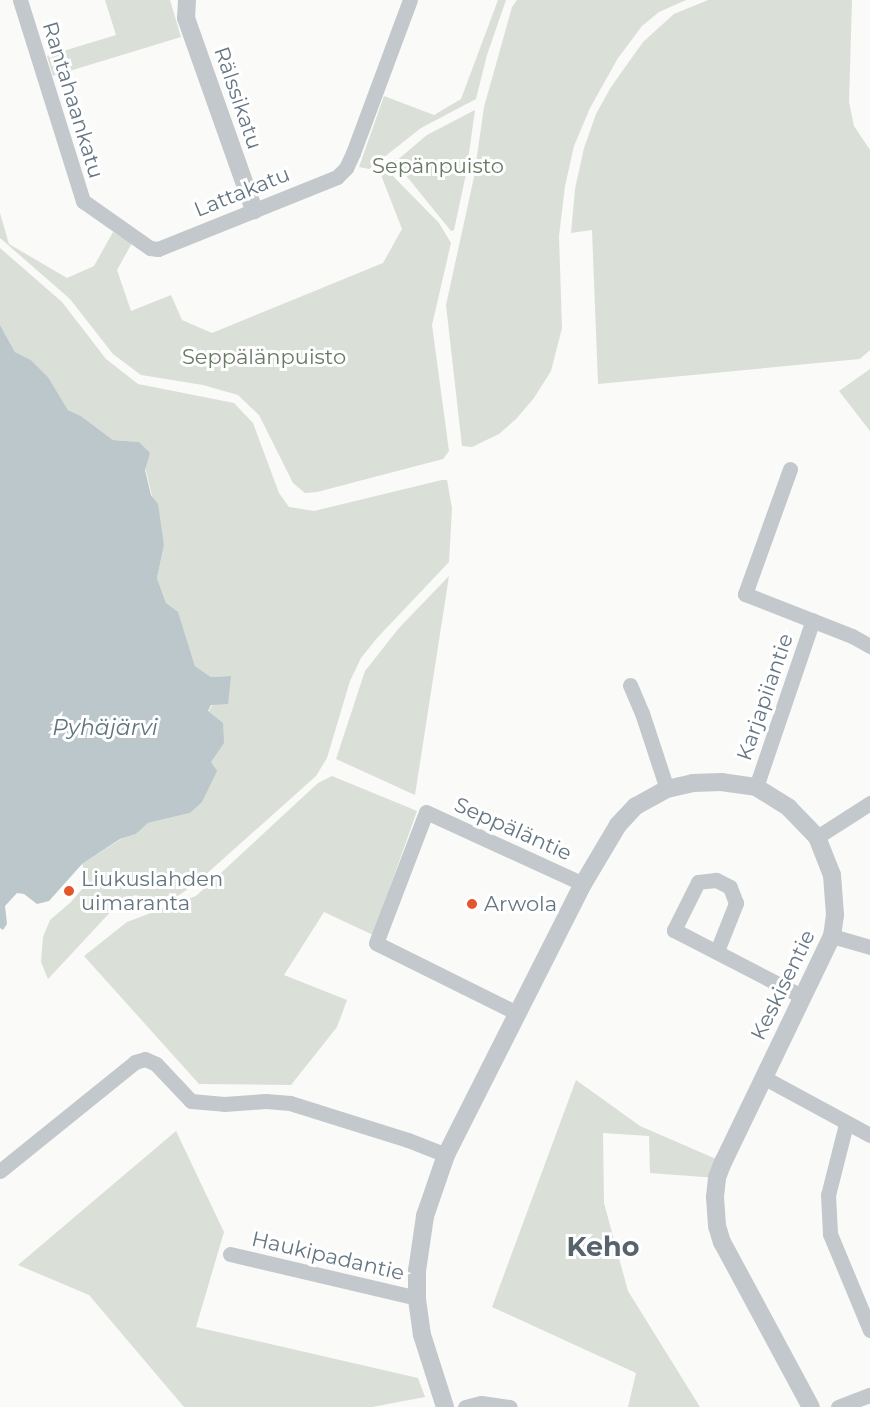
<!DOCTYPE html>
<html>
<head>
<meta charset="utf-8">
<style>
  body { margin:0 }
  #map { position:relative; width:870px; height:1407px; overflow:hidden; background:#fafaf8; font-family:Montserrat,sans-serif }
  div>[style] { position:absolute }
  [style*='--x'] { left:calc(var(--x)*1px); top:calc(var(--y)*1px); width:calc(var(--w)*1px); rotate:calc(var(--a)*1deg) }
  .green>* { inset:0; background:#dadfd7 }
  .water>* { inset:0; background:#bbc7cb }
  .minor>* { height:15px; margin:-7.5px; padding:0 7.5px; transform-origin:7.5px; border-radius:7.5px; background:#c3c8cc }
  .tertiary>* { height:18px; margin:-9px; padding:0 9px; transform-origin:9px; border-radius:9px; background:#c3c8cc }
  .dots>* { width:16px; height:16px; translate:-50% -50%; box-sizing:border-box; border:3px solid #fff; border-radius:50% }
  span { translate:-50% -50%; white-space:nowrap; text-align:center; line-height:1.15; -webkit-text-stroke:6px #fff; paint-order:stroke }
  .street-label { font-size:21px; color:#657683 }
  .park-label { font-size:21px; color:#687a64 }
  .poi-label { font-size:21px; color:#657683 }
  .left { translate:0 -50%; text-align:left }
  .water-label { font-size:22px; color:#60757c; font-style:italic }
  .district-label { font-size:27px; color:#57646e; font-weight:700 }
</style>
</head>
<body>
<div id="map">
  <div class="green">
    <div style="clip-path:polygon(105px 0,170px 0,181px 37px,53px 76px,47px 56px,116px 35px)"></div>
    <div style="clip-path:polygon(498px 0,506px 0,487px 55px,476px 99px,421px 128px,369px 169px,359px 167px,384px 96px,434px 115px,461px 99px)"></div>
    <div style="clip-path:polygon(517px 0,686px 0,659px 12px,642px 26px,618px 58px,590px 108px,574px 146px,565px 186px,559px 236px,562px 328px,551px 371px,534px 398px,516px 419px,499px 434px,472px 447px,462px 446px,446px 305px,474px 177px,484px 107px,512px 7px)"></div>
    <div style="clip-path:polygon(708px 0,852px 0,849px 102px,854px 126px,870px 150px,870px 350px,860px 359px,598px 384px,592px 230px,571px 233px,575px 189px,584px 148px,596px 114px,611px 87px,643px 42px,674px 14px)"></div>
    <div style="clip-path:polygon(475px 110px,466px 174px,454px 230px,451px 231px,395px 162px,427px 135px)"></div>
    <div style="clip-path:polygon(387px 170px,439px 223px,451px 243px,432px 325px,449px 451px,443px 459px,317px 492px,305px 493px,293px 483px,259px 415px,238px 395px,203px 385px,141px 375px,113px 354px,70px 299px,0 238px,0 213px,9px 244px,67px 278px,94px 266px,113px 232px,132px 243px,117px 270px,131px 311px,171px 295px,182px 320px,212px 333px,383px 263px,402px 229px,381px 175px)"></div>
    <div style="clip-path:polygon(0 248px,62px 302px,106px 359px,138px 384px,234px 403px,253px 423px,279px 493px,289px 507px,314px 511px,442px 480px,447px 480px,452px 508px,449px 562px,377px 638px,361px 658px,350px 681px,327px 758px,316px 776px,194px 885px,176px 897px,162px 901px,135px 895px,116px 906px,48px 979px,41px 962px,43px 937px,50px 920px,71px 902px,89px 881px,82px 864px,121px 839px,136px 834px,148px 823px,190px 813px,211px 762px,208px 712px,230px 676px,211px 677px,195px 666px,178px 613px,166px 603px,157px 578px,164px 545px,139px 442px,113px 440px,81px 416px,68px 410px,48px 377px,31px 360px,15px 352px,0 325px)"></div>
    <div style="clip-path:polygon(870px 369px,870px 431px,839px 391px)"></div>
    <div style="clip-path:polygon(449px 576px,415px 795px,336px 759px,365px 671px,399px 628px)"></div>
    <div style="clip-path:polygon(332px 776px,417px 811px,373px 935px,324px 912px,284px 975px,347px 1000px,337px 1027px,291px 1085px,199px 1084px,84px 956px,127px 922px,196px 896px,318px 783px)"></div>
    <div style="clip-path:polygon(576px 1080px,640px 1126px,723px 1162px,717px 1178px,650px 1173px,649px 1136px,603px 1133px,604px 1203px,628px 1291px,700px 1407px,628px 1407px,636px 1373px,492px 1307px)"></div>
    <div style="clip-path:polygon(176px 1131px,224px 1232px,196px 1327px,418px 1378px,425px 1397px,372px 1407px,184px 1407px,89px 1295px,18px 1265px)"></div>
  </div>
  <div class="water">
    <div style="clip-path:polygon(0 325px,15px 352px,31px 360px,48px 377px,68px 410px,81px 416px,113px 440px,139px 442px,150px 453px,145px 470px,151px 495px,158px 504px,164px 545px,157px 578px,166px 603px,178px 612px,195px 666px,211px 677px,231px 676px,228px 704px,211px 705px,208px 711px,223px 723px,224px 743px,211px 762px,217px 771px,202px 802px,190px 813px,148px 823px,136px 834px,120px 839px,82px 864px,49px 901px,37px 904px,24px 894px,17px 893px,5px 906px,7px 924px,3px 930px,0 928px)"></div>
  </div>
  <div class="minor">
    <div style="--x:20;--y:0;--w:211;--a:72.6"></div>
    <div style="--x:83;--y:201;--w:82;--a:35"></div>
    <div style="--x:150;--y:248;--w:8;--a:7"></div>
    <div style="--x:158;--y:249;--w:193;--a:-21.9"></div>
    <div style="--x:337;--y:177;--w:13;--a:-45"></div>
    <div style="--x:346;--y:168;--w:17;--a:-65"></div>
    <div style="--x:353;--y:153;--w:163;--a:-69.6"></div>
    <div style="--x:790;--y:469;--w:133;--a:109.8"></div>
    <div style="--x:745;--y:594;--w:115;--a:21.4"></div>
    <div style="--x:852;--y:636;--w:21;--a:29"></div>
    <div style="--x:630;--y:685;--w:30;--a:67"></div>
    <div style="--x:642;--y:713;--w:80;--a:71.8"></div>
    <div style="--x:756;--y:787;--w:176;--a:-71.2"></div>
    <div style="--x:817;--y:837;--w:63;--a:-32.7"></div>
    <div style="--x:832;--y:936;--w:40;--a:16"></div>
    <div style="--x:717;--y:951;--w:52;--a:-68.4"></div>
    <div style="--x:736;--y:903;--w:17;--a:-111"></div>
    <div style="--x:730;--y:887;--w:16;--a:-153"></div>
    <div style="--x:716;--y:880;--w:18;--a:174"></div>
    <div style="--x:698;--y:882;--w:54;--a:116.6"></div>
    <div style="--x:674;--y:930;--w:145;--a:27.4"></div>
    <div style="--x:517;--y:1013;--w:157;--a:-153.6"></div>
    <div style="--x:376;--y:943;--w:140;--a:-69.1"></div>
    <div style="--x:426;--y:812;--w:173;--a:24.6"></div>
    <div style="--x:763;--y:1077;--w:122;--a:28.5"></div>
    <div style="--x:846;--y:1124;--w:73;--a:104.2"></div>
    <div style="--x:828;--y:1195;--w:39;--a:87"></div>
    <div style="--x:830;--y:1234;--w:104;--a:67.4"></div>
    <div style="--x:0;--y:1171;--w:174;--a:-38.9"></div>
    <div style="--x:135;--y:1062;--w:10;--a:-17"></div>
    <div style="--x:145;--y:1059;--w:12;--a:24"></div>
    <div style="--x:156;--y:1064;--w:51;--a:46.6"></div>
    <div style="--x:191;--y:1101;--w:33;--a:5"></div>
    <div style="--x:224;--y:1104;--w:42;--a:-4.1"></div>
    <div style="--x:266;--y:1101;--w:24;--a:5"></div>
    <div style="--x:290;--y:1103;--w:124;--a:17.4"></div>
    <div style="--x:408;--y:1140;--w:41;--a:21.5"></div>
    <div style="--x:230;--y:1254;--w:192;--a:13.2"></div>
    <div style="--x:465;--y:1407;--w:16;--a:-14"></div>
    <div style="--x:481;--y:1403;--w:29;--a:8"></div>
    <div style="--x:838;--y:1407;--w:34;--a:-21"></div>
  </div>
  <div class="tertiary">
    <div style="--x:187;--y:0;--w:18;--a:93"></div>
    <div style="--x:186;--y:18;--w:204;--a:70.5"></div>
    <div style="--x:445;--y:1407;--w:76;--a:-107.7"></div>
    <div style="--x:422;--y:1335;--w:37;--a:-98"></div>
    <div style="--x:417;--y:1298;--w:27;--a:-90"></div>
    <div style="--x:417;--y:1271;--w:56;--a:-81.7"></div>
    <div style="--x:425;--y:1216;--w:65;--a:-71"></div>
    <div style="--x:446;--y:1155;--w:304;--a:-63.2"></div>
    <div style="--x:583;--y:884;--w:69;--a:-59.3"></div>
    <div style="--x:618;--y:825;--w:26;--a:-47"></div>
    <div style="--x:636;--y:806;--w:35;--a:-29"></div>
    <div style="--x:667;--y:789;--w:27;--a:-13"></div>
    <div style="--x:693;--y:783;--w:28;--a:-2"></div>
    <div style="--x:721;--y:782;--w:35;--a:8"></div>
    <div style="--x:756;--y:787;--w:39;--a:32"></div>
    <div style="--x:789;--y:808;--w:40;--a:46"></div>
    <div style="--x:817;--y:837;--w:41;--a:68.5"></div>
    <div style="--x:832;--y:875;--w:40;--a:85.7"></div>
    <div style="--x:835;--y:915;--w:21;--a:98"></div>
    <div style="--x:832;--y:936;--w:251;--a:115.7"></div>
    <div style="--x:723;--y:1162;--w:17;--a:111"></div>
    <div style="--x:717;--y:1178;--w:19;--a:96"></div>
    <div style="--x:715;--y:1197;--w:29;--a:86"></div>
    <div style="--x:717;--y:1226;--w:17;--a:73"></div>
    <div style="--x:722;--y:1242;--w:187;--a:61.7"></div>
  </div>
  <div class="dots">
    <div style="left:69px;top:891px;background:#e4572e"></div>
    <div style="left:472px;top:904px;background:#e4572e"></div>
  </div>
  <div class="street-label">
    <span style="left:238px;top:98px;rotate:71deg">Rälssikatu</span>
    <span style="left:73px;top:100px;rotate:73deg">Rantahaankatu</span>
    <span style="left:242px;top:192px;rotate:-22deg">Lattakatu</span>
    <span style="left:765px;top:697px;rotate:-71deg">Karjapiiantie</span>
    <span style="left:513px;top:829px;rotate:24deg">Seppäläntie</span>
    <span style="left:783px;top:985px;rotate:-64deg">Keskisentie</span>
    <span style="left:328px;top:1256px;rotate:13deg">Haukipadantie</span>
  </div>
  <div class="park-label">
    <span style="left:438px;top:166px">Sepänpuisto</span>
    <span style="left:264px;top:357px">Seppälänpuisto</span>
  </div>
  <div class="poi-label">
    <span class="left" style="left:81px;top:891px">Liukuslahden<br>uimaranta</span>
    <span class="left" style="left:484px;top:904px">Arwola</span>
  </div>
  <div class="water-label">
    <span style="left:105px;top:728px">Pyhäjärvi</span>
  </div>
  <div class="district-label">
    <span style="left:603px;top:1247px">Keho</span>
  </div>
</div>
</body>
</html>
